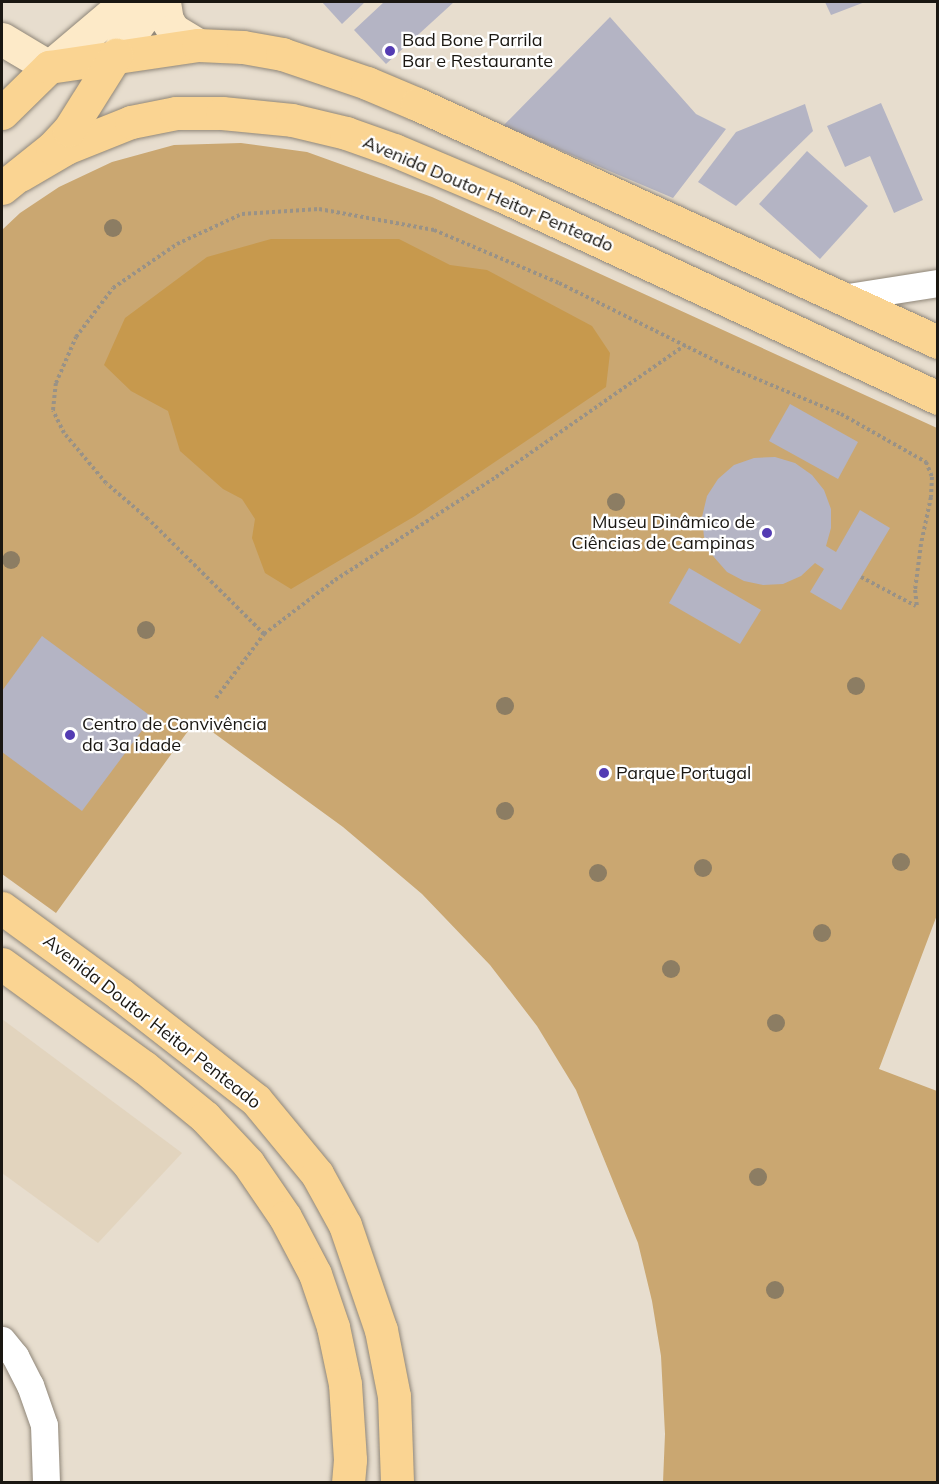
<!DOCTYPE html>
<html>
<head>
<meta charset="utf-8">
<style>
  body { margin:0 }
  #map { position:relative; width:939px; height:1484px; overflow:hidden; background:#e7ddce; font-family:Mulish,sans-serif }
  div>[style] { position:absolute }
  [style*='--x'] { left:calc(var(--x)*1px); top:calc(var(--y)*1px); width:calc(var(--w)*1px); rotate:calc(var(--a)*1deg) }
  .built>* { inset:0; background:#e2d4be }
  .green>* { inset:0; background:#caa771 }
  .water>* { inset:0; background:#c7994d }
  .building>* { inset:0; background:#b4b4c4 }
  .path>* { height:4px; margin-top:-2px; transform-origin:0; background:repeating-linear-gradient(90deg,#999287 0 3px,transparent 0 6px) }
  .roads { filter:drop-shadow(0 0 2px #8f8678) drop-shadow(0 0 2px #8f8678) }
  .street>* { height:27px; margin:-13.5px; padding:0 13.5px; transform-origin:13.5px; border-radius:13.5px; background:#fff }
  .secondary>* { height:33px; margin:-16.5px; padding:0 16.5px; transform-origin:16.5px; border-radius:16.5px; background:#fdeac8 }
  .primary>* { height:33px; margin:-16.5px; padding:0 16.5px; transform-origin:16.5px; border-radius:16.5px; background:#fad492 }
  .trees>* { width:18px; height:18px; margin:-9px; border-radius:50%; background:#8c7d63 }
  .dots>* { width:16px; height:16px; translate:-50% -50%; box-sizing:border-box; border:3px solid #fff; border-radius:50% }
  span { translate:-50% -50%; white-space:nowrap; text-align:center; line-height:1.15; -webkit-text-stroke:4.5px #fff; paint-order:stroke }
  .poi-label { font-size:18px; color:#1a1712 }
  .left { translate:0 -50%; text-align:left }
  .right { translate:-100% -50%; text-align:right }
  .street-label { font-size:18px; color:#1a1712 }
  .frame { position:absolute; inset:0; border:3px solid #1a1712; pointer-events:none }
</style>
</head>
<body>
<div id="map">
  <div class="built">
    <div style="clip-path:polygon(2px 1019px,182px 1153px,98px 1243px,2px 1173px)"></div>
  </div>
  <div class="green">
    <div style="clip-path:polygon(241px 143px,307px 152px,432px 197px,937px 428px,937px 915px,879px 1069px,937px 1091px,937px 1482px,663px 1482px,665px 1434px,661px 1356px,652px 1301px,638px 1243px,576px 1090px,537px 1026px,490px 965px,422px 894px,343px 827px,196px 720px,56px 913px,2px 874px,2px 230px,20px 213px,59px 187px,112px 162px,174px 145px)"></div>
  </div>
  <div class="water">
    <div style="clip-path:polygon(271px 239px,399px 239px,450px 265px,487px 270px,592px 326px,610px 353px,606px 387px,415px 516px,291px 589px,265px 573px,252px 538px,255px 519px,242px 499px,223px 489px,180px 451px,168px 411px,131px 391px,104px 365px,125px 318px,207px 257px)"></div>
  </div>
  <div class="building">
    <div style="clip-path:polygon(322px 2px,365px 2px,342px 24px)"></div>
    <div style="clip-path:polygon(384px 2px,454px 2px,386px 64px,354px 30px)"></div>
    <div style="clip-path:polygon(825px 2px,865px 2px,831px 15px)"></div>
    <div style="clip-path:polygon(610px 17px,696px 114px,726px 129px,673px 198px,503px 126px)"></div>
    <div style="clip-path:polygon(881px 103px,923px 200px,894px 213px,870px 156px,845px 167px,827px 126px)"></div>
    <div style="clip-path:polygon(805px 104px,813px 131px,736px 206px,698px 182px,736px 132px)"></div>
    <div style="clip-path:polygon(807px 151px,868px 206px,820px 259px,759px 204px)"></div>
    <div style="clip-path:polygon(790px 404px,858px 442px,838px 479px,769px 441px)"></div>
    <div style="clip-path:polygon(775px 457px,795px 463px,812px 475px,824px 490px,831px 509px,831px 528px,826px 546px,836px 552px,860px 510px,890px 528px,841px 610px,810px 592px,824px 569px,815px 563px,801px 576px,783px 584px,763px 585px,744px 581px,727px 572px,713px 556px,704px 537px,702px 517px,707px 496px,718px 479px,734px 465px,754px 458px)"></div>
    <div style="clip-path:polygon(689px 568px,761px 610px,740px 644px,669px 603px)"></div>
    <div style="clip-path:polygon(42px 636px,152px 717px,82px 811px,2px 752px,2px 691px)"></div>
  </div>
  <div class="path">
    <div style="--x:861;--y:577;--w:62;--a:27.8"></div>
    <div style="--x:264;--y:634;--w:163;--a:-135.2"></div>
    <div style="--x:148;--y:519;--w:55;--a:-139.4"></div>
    <div style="--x:106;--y:483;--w:65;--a:-130"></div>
    <div style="--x:64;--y:433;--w:25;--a:-116"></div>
    <div style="--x:53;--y:410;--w:27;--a:-84"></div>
    <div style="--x:56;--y:383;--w:50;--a:-66.5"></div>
    <div style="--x:76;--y:337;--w:61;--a:-52.9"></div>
    <div style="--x:113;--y:288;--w:78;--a:-34.5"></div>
    <div style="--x:177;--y:244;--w:72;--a:-24.8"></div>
    <div style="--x:242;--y:214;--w:77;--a:-3.7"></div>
    <div style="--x:319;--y:209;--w:117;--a:10.3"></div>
    <div style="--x:434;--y:230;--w:136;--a:23"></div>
    <div style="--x:559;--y:283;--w:186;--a:26.4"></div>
    <div style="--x:726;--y:366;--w:125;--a:22.7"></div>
    <div style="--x:841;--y:414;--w:98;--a:29.5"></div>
    <div style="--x:926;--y:462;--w:16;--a:68"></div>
    <div style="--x:932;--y:477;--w:20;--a:93"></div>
    <div style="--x:931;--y:497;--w:48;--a:102"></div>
    <div style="--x:921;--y:544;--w:46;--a:97.4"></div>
    <div style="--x:915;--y:590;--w:16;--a:83"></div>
    <div style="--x:216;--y:698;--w:80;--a:-53.1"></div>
    <div style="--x:264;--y:634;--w:89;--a:-37.3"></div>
    <div style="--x:335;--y:580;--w:191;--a:-32.6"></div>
    <div style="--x:496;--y:477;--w:231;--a:-34.9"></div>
  </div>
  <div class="roads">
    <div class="street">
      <div style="--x:842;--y:298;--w:97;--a:-8.9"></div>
      <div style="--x:2;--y:1340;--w:21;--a:51"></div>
      <div style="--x:15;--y:1356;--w:33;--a:63"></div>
      <div style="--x:30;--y:1385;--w:42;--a:70.7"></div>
      <div style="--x:44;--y:1425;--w:57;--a:88"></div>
    </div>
    <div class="secondary">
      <div style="--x:164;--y:2;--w:18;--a:81"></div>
      <div style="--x:167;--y:20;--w:12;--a:59"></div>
      <div style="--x:173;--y:30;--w:29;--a:31"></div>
      <div style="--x:2;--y:39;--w:55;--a:30.8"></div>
      <div style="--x:49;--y:67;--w:101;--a:-40.2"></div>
      <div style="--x:116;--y:55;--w:65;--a:-54.4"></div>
    </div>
    <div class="primary">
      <div style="--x:2;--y:113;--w:66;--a:-44.4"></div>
      <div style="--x:49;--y:67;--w:151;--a:-8.4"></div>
      <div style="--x:198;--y:45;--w:45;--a:2.5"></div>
      <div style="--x:243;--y:47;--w:40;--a:10"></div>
      <div style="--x:282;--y:54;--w:90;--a:18.8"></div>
      <div style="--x:367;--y:83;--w:54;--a:22.8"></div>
      <div style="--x:417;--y:104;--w:573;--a:24.55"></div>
      <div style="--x:20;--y:175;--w:53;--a:-30.4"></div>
      <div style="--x:66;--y:148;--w:70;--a:-21.8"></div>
      <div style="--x:131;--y:122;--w:46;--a:-11.3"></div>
      <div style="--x:176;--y:113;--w:46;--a:0"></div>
      <div style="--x:222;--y:113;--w:70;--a:5.7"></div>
      <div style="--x:292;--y:120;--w:56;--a:13.5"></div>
      <div style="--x:346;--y:133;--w:51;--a:19.5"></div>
      <div style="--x:394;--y:150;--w:118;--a:22.9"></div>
      <div style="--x:503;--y:196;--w:480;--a:24.9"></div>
      <div style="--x:2;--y:188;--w:64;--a:-38.7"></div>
      <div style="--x:52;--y:148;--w:25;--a:-47"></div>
      <div style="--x:69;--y:130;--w:89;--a:-57.9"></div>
      <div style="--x:2;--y:908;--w:146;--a:36.1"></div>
      <div style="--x:120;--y:994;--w:172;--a:37.9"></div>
      <div style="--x:256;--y:1100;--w:96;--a:50.5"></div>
      <div style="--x:317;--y:1174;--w:58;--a:61.2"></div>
      <div style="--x:345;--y:1225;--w:111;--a:71.1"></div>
      <div style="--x:381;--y:1330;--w:67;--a:78.9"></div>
      <div style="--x:394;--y:1396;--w:86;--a:88"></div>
      <div style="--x:2;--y:964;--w:175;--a:36"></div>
      <div style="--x:144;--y:1067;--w:79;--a:39.3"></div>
      <div style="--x:205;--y:1117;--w:63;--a:46.9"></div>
      <div style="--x:248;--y:1163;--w:65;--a:55.6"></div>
      <div style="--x:285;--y:1217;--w:64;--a:62.2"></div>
      <div style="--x:315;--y:1274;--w:56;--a:71.2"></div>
      <div style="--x:333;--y:1327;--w:58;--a:78.1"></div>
      <div style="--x:345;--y:1384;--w:76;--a:86.2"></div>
      <div style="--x:350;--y:1460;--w:22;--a:95"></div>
    </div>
  </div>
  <div class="trees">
    <div style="left:113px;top:228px"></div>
    <div style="left:616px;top:502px"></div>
    <div style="left:11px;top:560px"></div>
    <div style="left:146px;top:630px"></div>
    <div style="left:856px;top:686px"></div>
    <div style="left:505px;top:706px"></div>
    <div style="left:505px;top:811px"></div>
    <div style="left:901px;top:862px"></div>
    <div style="left:703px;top:868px"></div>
    <div style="left:598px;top:873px"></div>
    <div style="left:822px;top:933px"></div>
    <div style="left:671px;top:969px"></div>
    <div style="left:776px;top:1023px"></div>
    <div style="left:758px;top:1177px"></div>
    <div style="left:775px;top:1290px"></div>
  </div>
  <div class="dots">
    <div style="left:390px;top:51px;background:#533bb3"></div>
    <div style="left:767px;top:533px;background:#533bb3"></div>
    <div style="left:70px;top:735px;background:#533bb3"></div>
    <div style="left:604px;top:773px;background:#533bb3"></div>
  </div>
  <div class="poi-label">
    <span class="left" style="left:402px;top:51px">Bad Bone Parrila<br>Bar e Restaurante</span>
    <span class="right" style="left:755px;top:533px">Museu Dinâmico de<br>Ciências de Campinas</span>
    <span class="left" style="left:82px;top:735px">Centro de Convivência<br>da 3a idade</span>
    <span class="left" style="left:616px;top:773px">Parque Portugal</span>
  </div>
  <div class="street-label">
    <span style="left:488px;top:194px;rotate:23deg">Avenida Doutor Heitor Penteado</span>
    <span style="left:152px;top:1022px;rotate:38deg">Avenida Doutor Heitor Penteado</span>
  </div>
  <div class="frame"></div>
</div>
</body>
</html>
